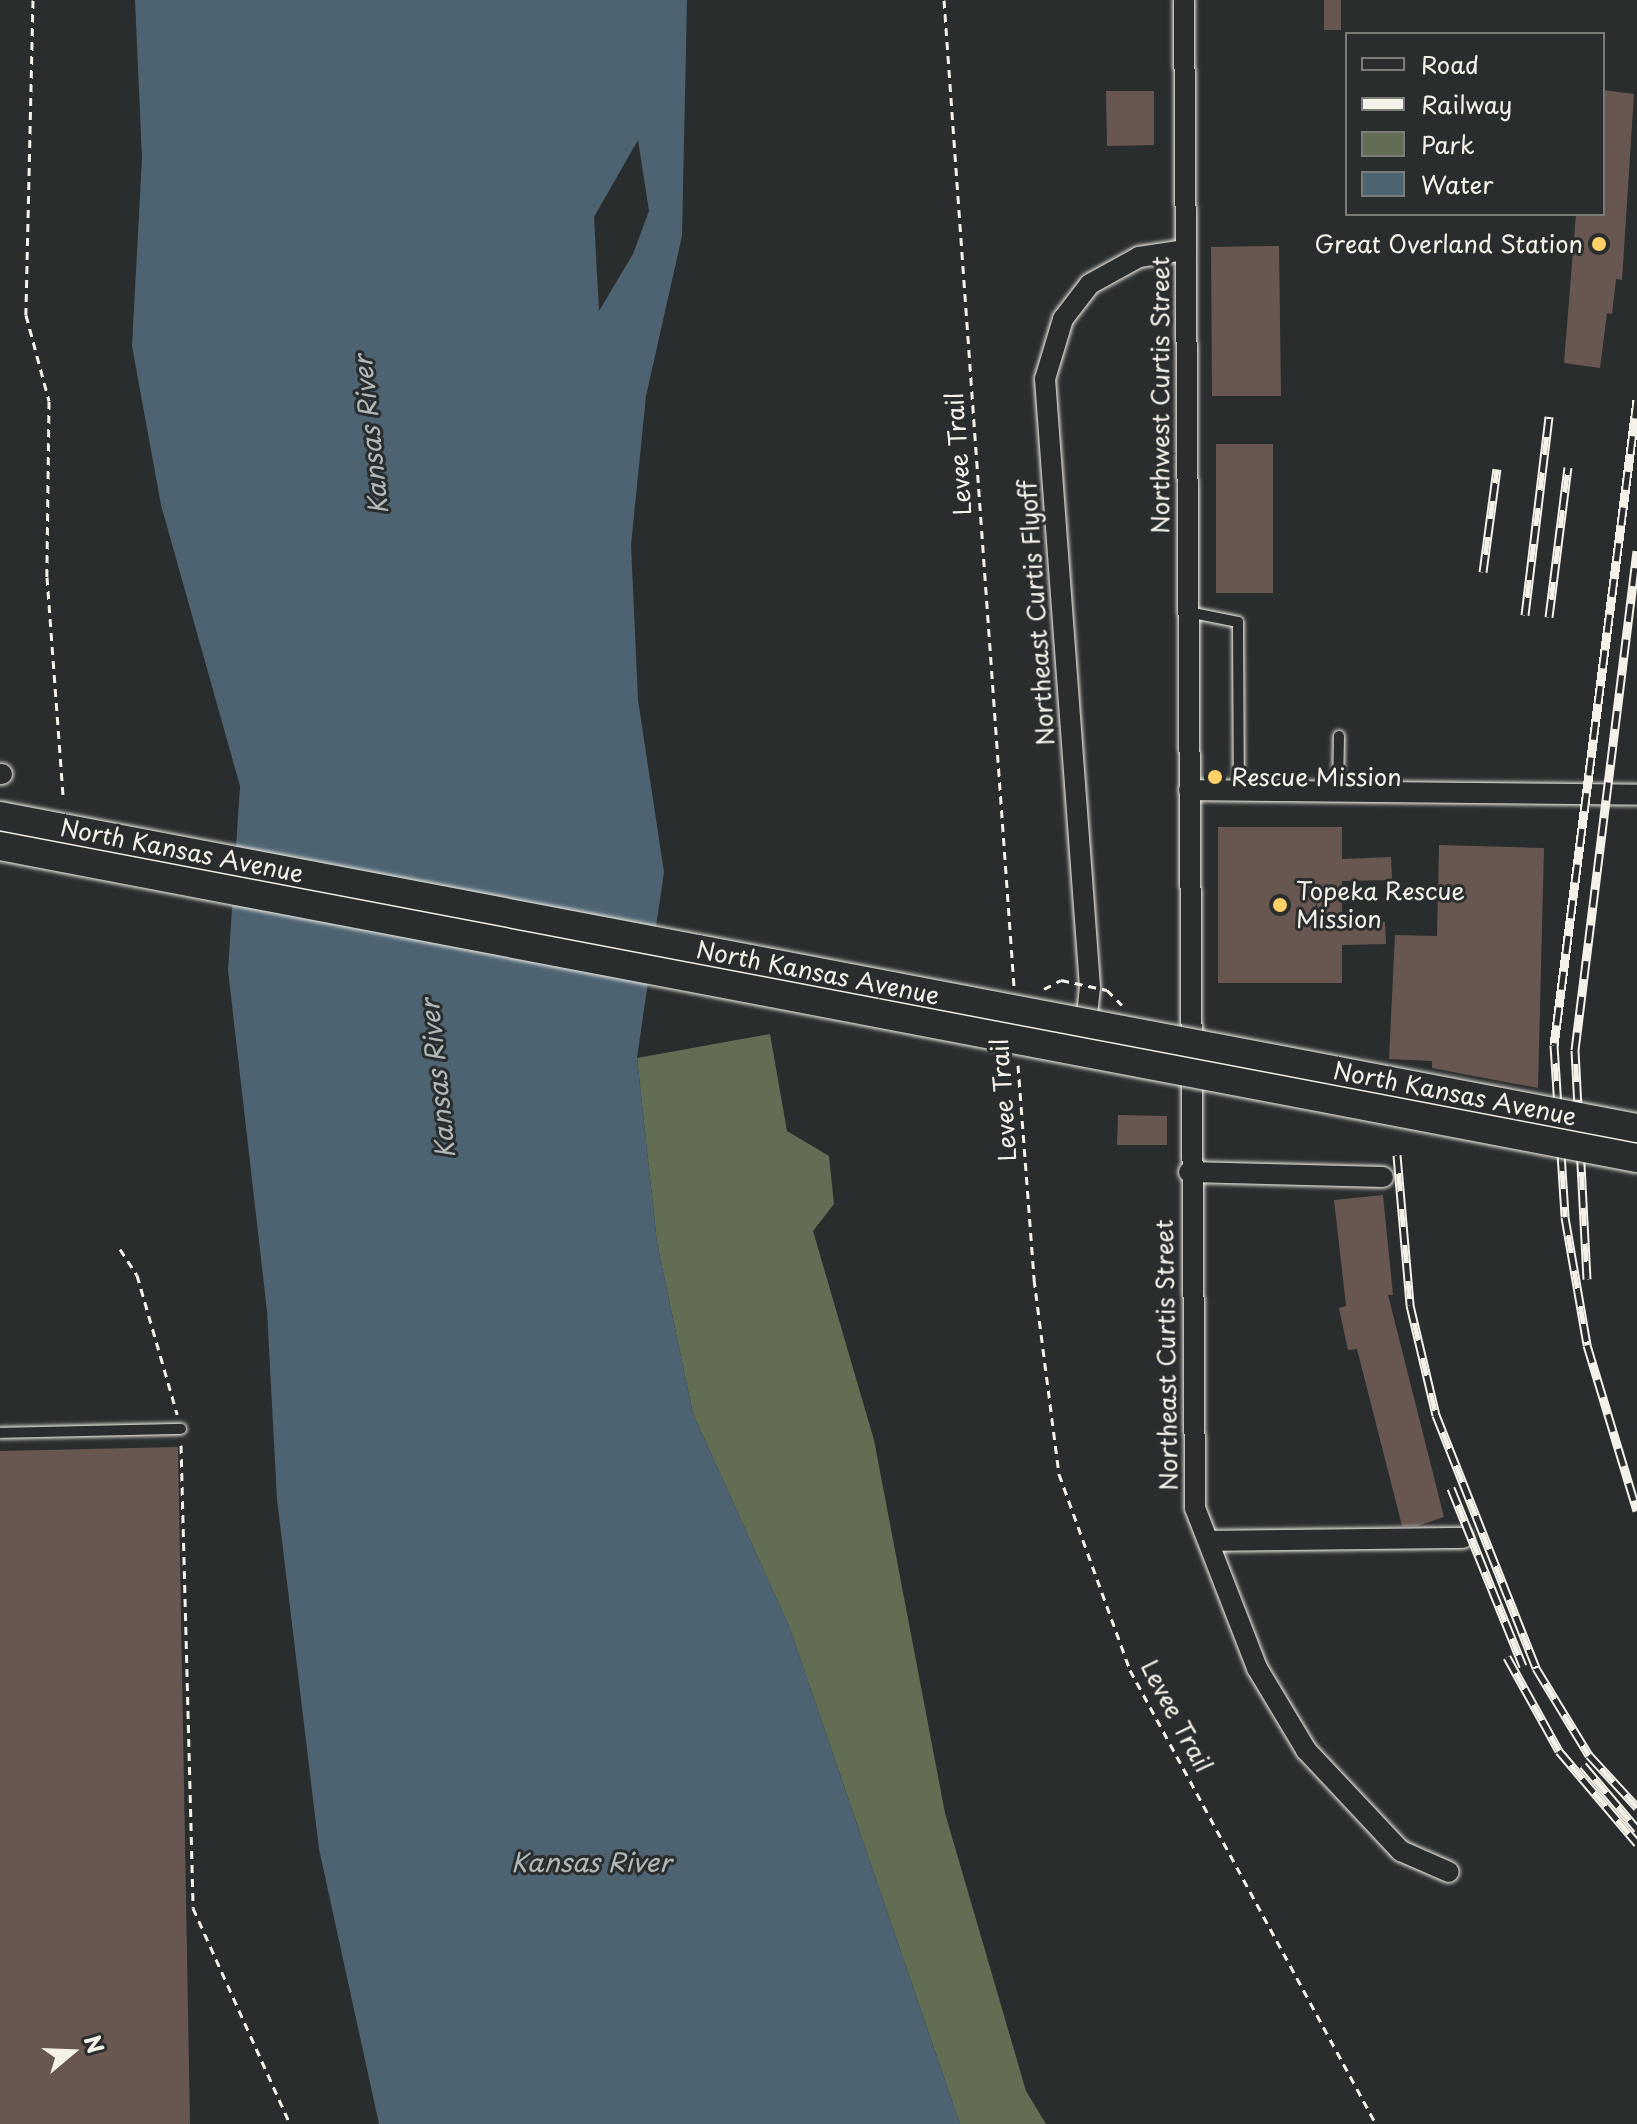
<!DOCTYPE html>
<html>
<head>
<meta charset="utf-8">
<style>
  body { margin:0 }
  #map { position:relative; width:1637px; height:2124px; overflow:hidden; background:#2a2d2e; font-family:"Playpen Sans",sans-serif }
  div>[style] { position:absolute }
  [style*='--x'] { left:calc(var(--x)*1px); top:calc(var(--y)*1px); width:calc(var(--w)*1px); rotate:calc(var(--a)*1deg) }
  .green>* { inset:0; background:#626d54 }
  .water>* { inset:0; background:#4d6371 }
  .building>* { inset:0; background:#685750 }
  .path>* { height:3px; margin-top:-1.5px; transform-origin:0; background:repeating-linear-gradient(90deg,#f4f1e8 0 8px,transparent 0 14px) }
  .roads { filter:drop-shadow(0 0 2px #f4f1e8) drop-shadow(0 0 2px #f4f1e8) }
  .service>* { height:10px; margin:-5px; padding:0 5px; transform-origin:5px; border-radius:5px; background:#2a2d2e }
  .minor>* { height:20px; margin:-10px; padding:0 10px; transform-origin:10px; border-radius:10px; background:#2a2d2e }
  .rail>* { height:9px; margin-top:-4.5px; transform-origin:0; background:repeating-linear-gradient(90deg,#2a2d2e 0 18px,#f4f1e8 0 36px); box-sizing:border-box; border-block:2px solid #f4f1e8 }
  .path-bridge>* { height:3px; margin-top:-1.5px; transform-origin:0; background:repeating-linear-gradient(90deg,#f4f1e8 0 8px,transparent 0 14px) }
  .bridges { filter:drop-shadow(0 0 2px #f4f1e8) drop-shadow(0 0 2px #f4f1e8) }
  .secondary-bridge>* { height:28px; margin:-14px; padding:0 14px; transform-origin:14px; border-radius:14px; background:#2a2d2e }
  .dots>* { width:22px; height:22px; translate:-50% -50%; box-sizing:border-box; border:4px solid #2a2d2e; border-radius:50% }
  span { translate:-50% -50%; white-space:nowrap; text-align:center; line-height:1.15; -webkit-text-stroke:6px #2a2d2e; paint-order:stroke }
  .poi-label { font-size:24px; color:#f4f1e8 }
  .right { translate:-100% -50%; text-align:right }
  .left { translate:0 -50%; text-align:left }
  .street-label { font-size:24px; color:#f4f1e8 }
  .water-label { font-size:26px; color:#b1b8b8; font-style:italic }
  .legend { position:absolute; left:1345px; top:32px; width:260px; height:184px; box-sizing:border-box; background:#2a2d2e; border:2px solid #7b7b78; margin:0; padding:10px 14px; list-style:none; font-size:24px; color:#f4f1e8 }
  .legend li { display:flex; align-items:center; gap:16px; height:40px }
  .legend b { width:40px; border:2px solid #7b7b78 }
  .north { position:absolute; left:32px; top:2012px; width:80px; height:80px; -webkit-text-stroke:6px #2a2d2e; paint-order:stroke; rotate:71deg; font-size:22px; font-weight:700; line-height:32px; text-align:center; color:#f4f1e8 }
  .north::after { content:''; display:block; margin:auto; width:28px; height:36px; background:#f4f1e8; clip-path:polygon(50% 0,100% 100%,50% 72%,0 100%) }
</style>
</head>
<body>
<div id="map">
  <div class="green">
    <div style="clip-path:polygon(770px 1034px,787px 1131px,829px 1156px,834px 1204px,813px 1231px,874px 1440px,945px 1813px,1026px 2091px,1046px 2124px,960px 2124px,789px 1626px,693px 1414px,657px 1243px,637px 1058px)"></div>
  </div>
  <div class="water">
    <div style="clip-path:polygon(evenodd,135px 0,687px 0,682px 236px,646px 396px,631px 545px,638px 700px,664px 872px,637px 1058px,657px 1243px,693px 1414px,789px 1626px,960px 2124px,379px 2124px,319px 1849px,277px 1499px,267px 1311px,228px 970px,240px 786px,161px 505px,132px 346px,142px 158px,135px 0,638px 140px,649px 211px,633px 254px,599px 311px,594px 217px,638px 140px)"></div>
  </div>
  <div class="building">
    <div style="clip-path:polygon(1324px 0,1341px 0,1341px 30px,1324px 30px)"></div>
    <div style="clip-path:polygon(1603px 90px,1634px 94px,1622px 280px,1616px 279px,1612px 314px,1607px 313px,1600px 368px,1564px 363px,1576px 214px,1603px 214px)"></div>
    <div style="clip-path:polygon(1106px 91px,1154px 91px,1154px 145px,1107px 146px)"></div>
    <div style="clip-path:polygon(1279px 246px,1281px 396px,1212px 396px,1211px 247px)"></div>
    <div style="clip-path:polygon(1216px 444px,1273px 444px,1273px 593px,1216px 593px)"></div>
    <div style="clip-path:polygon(1218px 827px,1342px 827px,1342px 859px,1391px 857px,1392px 880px,1342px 881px,1342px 923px,1385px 922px,1386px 944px,1342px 945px,1342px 983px,1218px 983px)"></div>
    <div style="clip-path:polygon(1439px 845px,1544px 848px,1538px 1088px,1432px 1068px,1432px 1061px,1389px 1059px,1395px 935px,1437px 936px)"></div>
    <div style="clip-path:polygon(1118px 1115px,1167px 1116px,1167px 1145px,1117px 1145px)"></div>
    <div style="clip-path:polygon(1383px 1195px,1393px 1295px,1388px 1295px,1444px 1517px,1417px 1526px,1402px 1526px,1357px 1349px,1348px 1350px,1339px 1308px,1346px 1306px,1334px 1200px)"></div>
    <div style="clip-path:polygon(178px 1447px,190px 2124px,0 2124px,0 1451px)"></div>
  </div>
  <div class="path">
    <div style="--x:33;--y:0;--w:315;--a:91.3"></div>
    <div style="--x:26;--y:315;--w:89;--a:75"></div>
    <div style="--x:49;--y:401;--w:176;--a:90.7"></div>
    <div style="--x:47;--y:577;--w:220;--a:85.8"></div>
    <div style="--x:944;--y:0;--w:988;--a:85.94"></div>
    <div style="--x:1018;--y:1065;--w:215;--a:85.7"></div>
    <div style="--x:1034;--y:1279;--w:197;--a:82.7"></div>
    <div style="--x:1059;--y:1474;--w:208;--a:70.1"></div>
    <div style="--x:1130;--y:1670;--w:516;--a:61.55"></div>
    <div style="--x:120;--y:1249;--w:31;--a:57"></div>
    <div style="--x:137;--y:1275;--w:145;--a:73.9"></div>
    <div style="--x:181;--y:1445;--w:463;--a:88.5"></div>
    <div style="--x:193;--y:1908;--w:237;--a:65.8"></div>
  </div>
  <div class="roads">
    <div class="service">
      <div style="--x:1188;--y:612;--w:51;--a:11.3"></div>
      <div style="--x:1238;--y:622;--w:168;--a:89.7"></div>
      <div style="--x:1338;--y:789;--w:53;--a:-88.9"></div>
      <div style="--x:0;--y:1433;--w:181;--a:-1.3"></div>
    </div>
    <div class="minor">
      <div style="--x:1184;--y:0;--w:1508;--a:89.58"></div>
      <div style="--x:1195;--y:1508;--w:172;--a:68.8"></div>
      <div style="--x:1257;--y:1668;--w:96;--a:59.1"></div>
      <div style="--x:1306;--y:1750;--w:139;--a:46.8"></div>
      <div style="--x:1401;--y:1851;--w:52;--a:23.6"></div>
      <div style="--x:0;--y:774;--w:2;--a:0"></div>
      <div style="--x:1189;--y:790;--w:448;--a:0.6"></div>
      <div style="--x:1085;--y:1035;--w:48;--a:-84.1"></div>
      <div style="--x:1090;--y:987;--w:610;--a:-94.23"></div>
      <div style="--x:1045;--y:379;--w:63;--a:-73.3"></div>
      <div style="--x:1063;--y:319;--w:44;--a:-52.4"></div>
      <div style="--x:1090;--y:284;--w:56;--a:-28.9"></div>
      <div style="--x:1139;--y:257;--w:47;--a:-8.7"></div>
      <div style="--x:1189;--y:1172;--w:194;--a:1.5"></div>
      <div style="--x:1211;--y:1541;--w:252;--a:-0.7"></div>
    </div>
  </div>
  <div class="rail">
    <div style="--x:1637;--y:400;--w:650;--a:97.33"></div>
    <div style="--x:1554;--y:1045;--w:172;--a:86.3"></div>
    <div style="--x:1565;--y:1217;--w:130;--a:80.2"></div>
    <div style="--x:1587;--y:1345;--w:173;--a:73.2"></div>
    <div style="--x:1483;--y:572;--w:104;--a:-82.3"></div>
    <div style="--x:1525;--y:615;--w:200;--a:-83.1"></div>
    <div style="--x:1549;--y:617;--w:151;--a:-82.8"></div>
    <div style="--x:1397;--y:1155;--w:151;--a:85"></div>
    <div style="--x:1410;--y:1305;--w:113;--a:76.7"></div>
    <div style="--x:1436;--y:1415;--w:272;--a:68.4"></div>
    <div style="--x:1536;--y:1668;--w:102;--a:58.7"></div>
    <div style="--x:1589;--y:1755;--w:71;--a:47.3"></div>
    <div style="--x:1587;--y:1279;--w:229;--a:-93"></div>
    <div style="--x:1575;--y:1050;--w:503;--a:-82.92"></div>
    <div style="--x:1451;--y:1488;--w:192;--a:68"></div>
    <div style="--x:1507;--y:1657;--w:107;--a:61"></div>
    <div style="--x:1559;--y:1751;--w:121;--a:49.7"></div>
    <div style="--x:1583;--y:1765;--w:84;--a:49.8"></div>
  </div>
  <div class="path-bridge">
    <div style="--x:1044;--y:989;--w:19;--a:-28"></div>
    <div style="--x:1061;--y:980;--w:47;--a:12.3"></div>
    <div style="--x:1107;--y:990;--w:21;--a:45"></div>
  </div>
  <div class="bridges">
    <div class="secondary-bridge">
      <div style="--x:0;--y:816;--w:1666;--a:10.79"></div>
      <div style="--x:0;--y:846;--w:1666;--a:10.79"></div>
    </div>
  </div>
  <div class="dots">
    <div style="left:1599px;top:244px;background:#ffd166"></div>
    <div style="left:1215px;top:777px;background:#ffd166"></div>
    <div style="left:1280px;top:905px;background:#ffd166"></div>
  </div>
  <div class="poi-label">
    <span class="right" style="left:1583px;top:244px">Great Overland Station</span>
    <span class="left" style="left:1231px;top:777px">Rescue Mission</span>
    <span class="left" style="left:1296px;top:905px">Topeka Rescue<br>Mission</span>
  </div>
  <div class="street-label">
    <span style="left:1160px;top:395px;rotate:-90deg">Northwest Curtis Street</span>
    <span style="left:958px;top:454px;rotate:-94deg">Levee Trail</span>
    <span style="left:1036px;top:613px;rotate:-94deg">Northeast Curtis Flyoff</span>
    <span style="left:182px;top:850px;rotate:11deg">North Kansas Avenue</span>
    <span style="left:818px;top:972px;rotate:11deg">North Kansas Avenue</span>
    <span style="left:1455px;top:1093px;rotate:11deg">North Kansas Avenue</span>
    <span style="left:1003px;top:1100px;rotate:-94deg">Levee Trail</span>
    <span style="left:1166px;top:1355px;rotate:-91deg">Northeast Curtis Street</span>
    <span style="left:1177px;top:1716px;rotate:62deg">Levee Trail</span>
  </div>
  <div class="water-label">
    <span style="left:370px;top:435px;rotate:-96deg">Kansas River</span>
    <span style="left:437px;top:1079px;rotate:-96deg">Kansas River</span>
    <span style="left:591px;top:1862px">Kansas River</span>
  </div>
  <ul class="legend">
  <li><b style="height:10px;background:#2a2d2e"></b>Road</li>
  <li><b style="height:10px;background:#f4f1e8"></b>Railway</li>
  <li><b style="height:22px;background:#626d54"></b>Park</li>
  <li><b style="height:22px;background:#4d6371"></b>Water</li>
  </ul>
  <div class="north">N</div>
</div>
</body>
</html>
